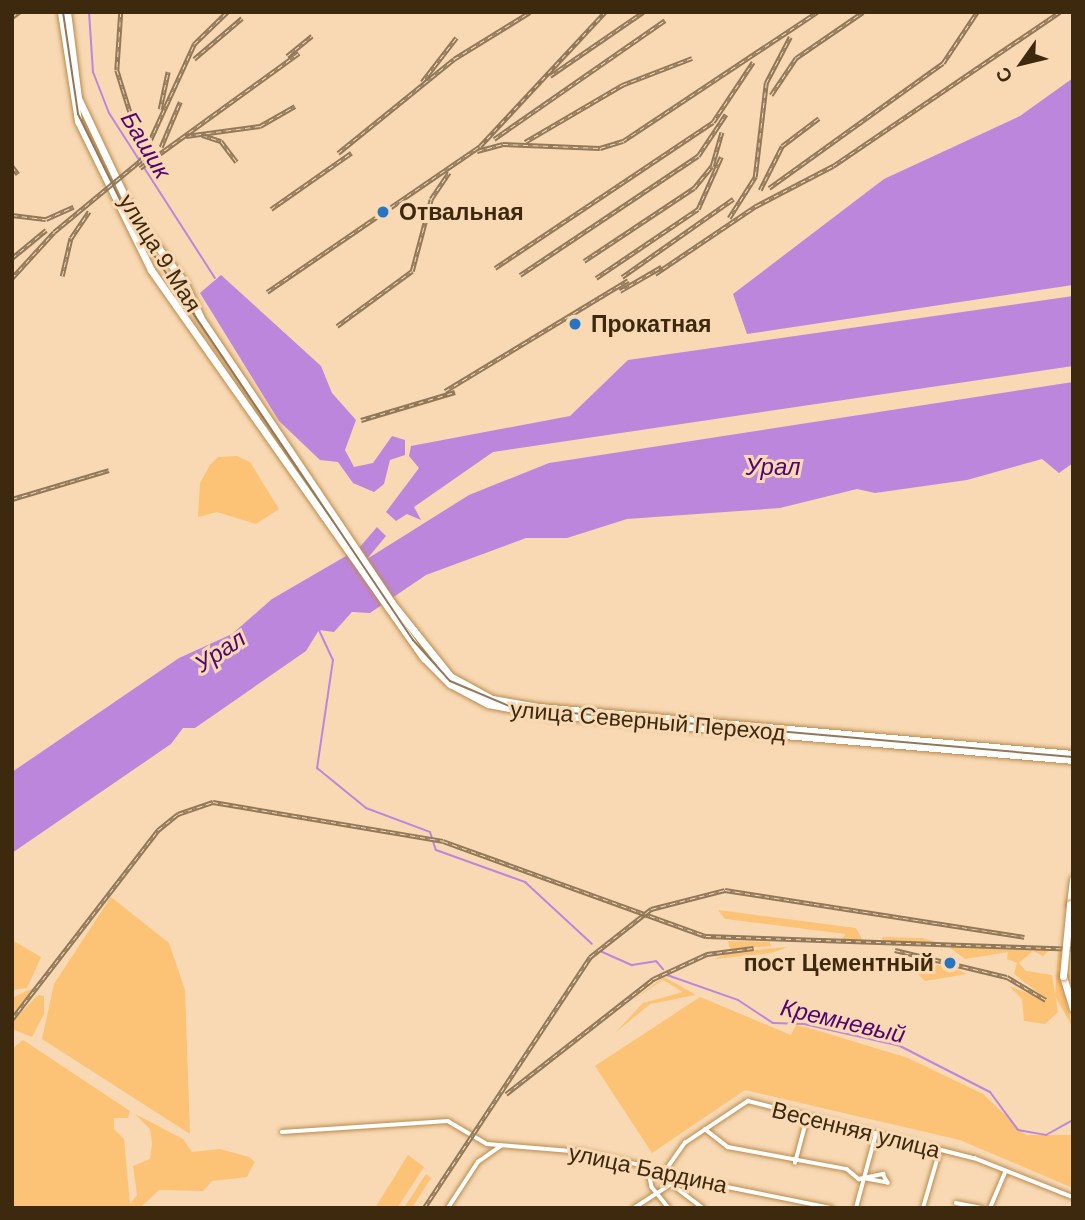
<!DOCTYPE html>
<html>
<head>
<meta charset="utf-8">
<style>
  body { margin:0 }
  #map { position:relative; width:1085px; height:1220px; overflow:hidden; background:#f8d9b4; font-family:Arial,sans-serif }
  div>[style] { position:absolute }
  [style*='--x'] { left:calc(var(--x)*1px); top:calc(var(--y)*1px); width:calc(var(--w)*1px); rotate:calc(var(--a)*1deg) }
  .green>* { inset:0; background:#fcc276 }
  .water>* { inset:0; background:#bd86dd }
  .stream>* { height:2px; margin:-1px; padding:0 1px; transform-origin:1px; border-radius:1px; background:#bd86dd }
  .roads { filter:drop-shadow(0 0 2px #ba8a4b) drop-shadow(0 0 2px #ba8a4b) }
  .minor>* { height:3.5px; margin:-1.75px; padding:0 1.75px; transform-origin:1.75px; border-radius:1.75px; background:#fff }
  .primary>* { height:7px; margin:-3.5px; padding:0 3.5px; transform-origin:3.5px; border-radius:3.5px; background:#fff }
  .tram>* { height:2px; margin:-1px; padding:0 1px; transform-origin:1px; border-radius:1px; background:#917859 }
  .rail>* { height:4.5px; margin-top:-2.25px; transform-origin:0; background:repeating-linear-gradient(90deg,#f8d9b4 0 5px,#917859 0 10px); box-sizing:border-box; border-block:2px solid #917859 }
  .bridges { filter:drop-shadow(0 0 2px #ba8a4b) drop-shadow(0 0 2px #ba8a4b) }
  .primary-bridge>* { height:7px; margin:-3.5px; padding:0 3.5px; transform-origin:3.5px; border-radius:3.5px; background:#fff }
  .dots>* { width:19px; height:19px; translate:-50% -50%; box-sizing:border-box; border:4px solid #f8d9b4; border-radius:50% }
  span { translate:-50% -50%; white-space:nowrap; text-align:center; line-height:1.15; -webkit-text-stroke:6px #f8d9b4; paint-order:stroke }
  .poi-label { font-size:23px; color:#3c290e; font-weight:700 }
  .left { translate:0 -50%; text-align:left }
  .right { translate:-100% -50%; text-align:right }
  .street-label { font-size:23px; color:#3c290e }
  .water-label { font-size:24px; color:#530473; font-style:italic }
  .frame { position:absolute; inset:0; border:14px solid #3c290e; pointer-events:none }
  .north { position:absolute; left:987px; top:28px; width:70px; height:70px; -webkit-text-stroke:5px #f8d9b4; paint-order:stroke; rotate:236deg; font-size:19px; font-weight:700; line-height:28px; text-align:center; color:#3c290e }
  .north::after { content:''; display:block; margin:auto; width:24px; height:32px; background:#3c290e; clip-path:polygon(50% 0,100% 100%,50% 72%,0 100%) }
</style>
</head>
<body>
<div id="map">
  <div class="green">
    <div style="clip-path:polygon(237px 456px,250px 462px,279px 509px,256px 524px,217px 512px,198px 517px,200px 483px,210px 465px,218px 457px)"></div>
    <div style="clip-path:polygon(111px 897px,169px 943px,185px 990px,190px 1134px,42px 1039px,54px 984px)"></div>
    <div style="clip-path:polygon(718px 910px,856px 928px,862px 939px,840px 941px,846px 934px,725px 919px)"></div>
    <div style="clip-path:polygon(882px 937px,922px 938px,939px 943px,883px 942px)"></div>
    <div style="clip-path:polygon(12px 940px,41px 957px,27px 988px,12px 990px)"></div>
    <div style="clip-path:polygon(728px 941px,770px 942px,771px 946px,730px 949px)"></div>
    <div style="clip-path:polygon(948px 946px,1051px 949px,1043px 956px,1033px 951px,1019px 963px,1026px 971px,1052px 975px,1058px 1012px,1045px 1024px,1024px 1021px,1022px 999px,1009px 986px,1049px 1001px,1014px 974px,1017px 963px,1007px 959px,1008px 952px,965px 959px)"></div>
    <div style="clip-path:polygon(788px 947px,771px 953px,714px 959px,732px 952px)"></div>
    <div style="clip-path:polygon(1058px 950px,1064px 952px,1063px 990px,1073px 1028px,1055px 996px)"></div>
    <div style="clip-path:polygon(938px 965px,961px 971px,967px 974px,925px 981px,918px 974px)"></div>
    <div style="clip-path:polygon(664px 977px,696px 995px,650px 1004px,615px 1033px,643px 1003px,683px 992px,663px 980px,630px 1002px)"></div>
    <div style="clip-path:polygon(35px 987px,23px 1004px,12px 1015px,12px 998px)"></div>
    <div style="clip-path:polygon(38px 995px,44px 996px,44px 1014px,32px 1037px,12px 1029px,12px 1022px)"></div>
    <div style="clip-path:polygon(700px 997px,791px 1035px,796px 1025px,806px 1027px,908px 1058px,983px 1094px,1026px 1135px,1073px 1135px,1073px 1188px,960px 1140px,745px 1090px,652px 1153px,595px 1066px)"></div>
    <div style="clip-path:polygon(23px 1040px,130px 1111px,128px 1118px,114px 1118px,114px 1129px,124px 1139px,130px 1204px,137px 1195px,133px 1166px,150px 1159px,152px 1143px,150px 1129px,135px 1114px,183px 1139px,192px 1152px,220px 1149px,249px 1157px,255px 1162px,251px 1169px,247px 1177px,212px 1181px,203px 1191px,159px 1190px,140px 1208px,12px 1208px,12px 1049px)"></div>
    <div style="clip-path:polygon(408px 1155px,424px 1167px,397px 1208px,375px 1208px)"></div>
    <div style="clip-path:polygon(426px 1174px,431px 1178px,412px 1208px,404px 1208px)"></div>
  </div>
  <div class="water">
    <div style="clip-path:polygon(1073px 78px,1073px 285px,747px 334px,733px 294px,884px 179px,1020px 116px)"></div>
    <div style="clip-path:polygon(221px 275px,321px 366px,332px 393px,356px 420px,345px 450px,354px 467px,373px 463px,392px 436px,405px 440px,405px 455px,390px 460px,384px 484px,374px 492px,353px 483px,338px 462px,320px 460px,279px 421px,200px 293px)"></div>
    <div style="clip-path:polygon(1073px 296px,1073px 366px,493px 452px,414px 507px,421px 520px,407px 514px,396px 521px,386px 512px,419px 468px,409px 456px,411px 446px,570px 416px,628px 360px)"></div>
    <div style="clip-path:polygon(1073px 382px,1073px 463px,1059px 473px,1042px 459px,967px 480px,875px 493px,857px 489px,780px 508px,627px 519px,567px 538px,526px 538px,426px 575px,370px 613px,352px 612px,334px 632px,319px 630px,306px 651px,195px 728px,183px 728px,171px 744px,12px 853px,12px 772px,179px 658px,232px 634px,272px 599px,358px 549px,377px 527px,386px 536px,367px 559px,469px 495px,549px 463px)"></div>
  </div>
  <div class="stream">
    <div style="--x:89;--y:12;--w:60;--a:86.2"></div>
    <div style="--x:93;--y:72;--w:44;--a:68.7"></div>
    <div style="--x:109;--y:113;--w:196;--a:57.3"></div>
    <div style="--x:318;--y:628;--w:35;--a:65"></div>
    <div style="--x:333;--y:660;--w:109;--a:98.4"></div>
    <div style="--x:317;--y:768;--w:63;--a:39.2"></div>
    <div style="--x:366;--y:808;--w:68;--a:20.6"></div>
    <div style="--x:430;--y:832;--w:19;--a:72"></div>
    <div style="--x:436;--y:850;--w:95;--a:19.8"></div>
    <div style="--x:525;--y:882;--w:91;--a:42.8"></div>
    <div style="--x:600;--y:951;--w:35;--a:24"></div>
    <div style="--x:632;--y:965;--w:24;--a:-9"></div>
    <div style="--x:656;--y:961;--w:11;--a:49"></div>
    <div style="--x:667;--y:975;--w:75;--a:19.4"></div>
    <div style="--x:738;--y:1000;--w:42;--a:33.3"></div>
    <div style="--x:773;--y:1023;--w:31;--a:2"></div>
    <div style="--x:804;--y:1024;--w:98;--a:12.9"></div>
    <div style="--x:900;--y:1046;--w:101;--a:27.1"></div>
    <div style="--x:990;--y:1092;--w:47;--a:53.6"></div>
    <div style="--x:1018;--y:1130;--w:28;--a:10"></div>
    <div style="--x:1046;--y:1135;--w:31;--a:-29"></div>
  </div>
  <div class="roads">
    <div class="minor">
      <div style="--x:705;--y:1129;--w:29;--a:38"></div>
      <div style="--x:728;--y:1147;--w:121;--a:10.5"></div>
      <div style="--x:847;--y:1169;--w:16;--a:40"></div>
      <div style="--x:859;--y:1179;--w:25;--a:-12"></div>
      <div style="--x:883;--y:1174;--w:10;--a:61"></div>
      <div style="--x:888;--y:1183;--w:22;--a:-170"></div>
      <div style="--x:282;--y:1132;--w:166;--a:-3.8"></div>
      <div style="--x:448;--y:1121;--w:45;--a:30.5"></div>
      <div style="--x:487;--y:1144;--w:96;--a:4.8"></div>
      <div style="--x:583;--y:1152;--w:68;--a:12.8"></div>
      <div style="--x:649;--y:1167;--w:68;--a:37.2"></div>
      <div style="--x:795;--y:1163;--w:47;--a:-75.1"></div>
      <div style="--x:648;--y:1168;--w:19;--a:78"></div>
      <div style="--x:652;--y:1187;--w:27;--a:51"></div>
      <div style="--x:663;--y:1174;--w:38;--a:-55"></div>
      <div style="--x:685;--y:1143;--w:76;--a:-33.7"></div>
      <div style="--x:748;--y:1101;--w:233;--a:14.2"></div>
      <div style="--x:974;--y:1158;--w:106;--a:21.5"></div>
      <div style="--x:663;--y:1174;--w:172;--a:11.4"></div>
      <div style="--x:956;--y:1203;--w:26;--a:11"></div>
      <div style="--x:448;--y:1208;--w:55;--a:-56.9"></div>
      <div style="--x:478;--y:1162;--w:28;--a:-35"></div>
      <div style="--x:634;--y:1208;--w:46;--a:-32.7"></div>
      <div style="--x:856;--y:1208;--w:77;--a:-74.9"></div>
      <div style="--x:923;--y:1208;--w:60;--a:-73.7"></div>
      <div style="--x:990;--y:1208;--w:39;--a:-67"></div>
    </div>
    <div class="primary">
      <div style="--x:61;--y:12;--w:110;--a:81.1"></div>
      <div style="--x:78;--y:121;--w:166;--a:63.9"></div>
      <div style="--x:151;--y:270;--w:474;--a:54.9"></div>
      <div style="--x:424;--y:658;--w:37;--a:45"></div>
      <div style="--x:450;--y:684;--w:43;--a:27.8"></div>
      <div style="--x:488;--y:704;--w:54;--a:10.7"></div>
      <div style="--x:541;--y:714;--w:534;--a:4.94"></div>
      <div style="--x:67;--y:12;--w:87;--a:82.7"></div>
      <div style="--x:78;--y:98;--w:128;--a:64.6"></div>
      <div style="--x:133;--y:214;--w:85;--a:53.1"></div>
      <div style="--x:184;--y:282;--w:38;--a:65"></div>
      <div style="--x:200;--y:317;--w:349;--a:56.1"></div>
      <div style="--x:395;--y:607;--w:88;--a:51.4"></div>
      <div style="--x:450;--y:676;--w:48;--a:28.7"></div>
      <div style="--x:492;--y:699;--w:48;--a:9.7"></div>
      <div style="--x:539;--y:707;--w:536;--a:5.03"></div>
      <div style="--x:1070;--y:904;--w:25;--a:-83"></div>
      <div style="--x:1063;--y:976;--w:34;--a:73"></div>
    </div>
  </div>
  <div class="tram">
    <div style="--x:63;--y:12;--w:103;--a:81.6"></div>
    <div style="--x:78;--y:114;--w:116;--a:63.9"></div>
    <div style="--x:129;--y:218;--w:509;--a:56.06"></div>
    <div style="--x:413;--y:640;--w:55;--a:47.9"></div>
    <div style="--x:450;--y:681;--w:69;--a:22.9"></div>
    <div style="--x:514;--y:708;--w:561;--a:5.01"></div>
  </div>
  <div class="rail">
    <div style="--x:121;--y:12;--w:58;--a:93.9"></div>
    <div style="--x:117;--y:70;--w:47;--a:72.7"></div>
    <div style="--x:12;--y:17;--w:9;--a:-36"></div>
    <div style="--x:287;--y:56;--w:32;--a:-39"></div>
    <div style="--x:194;--y:59;--w:63;--a:-40.5"></div>
    <div style="--x:550;--y:76;--w:113;--a:-34.5"></div>
    <div style="--x:422;--y:82;--w:56;--a:-52.3"></div>
    <div style="--x:771;--y:95;--w:45;--a:-56"></div>
    <div style="--x:796;--y:58;--w:81;--a:-34.5"></div>
    <div style="--x:160;--y:109;--w:38;--a:-78"></div>
    <div style="--x:202;--y:135;--w:20;--a:18"></div>
    <div style="--x:221;--y:141;--w:26;--a:53"></div>
    <div style="--x:186;--y:136;--w:75;--a:-7.7"></div>
    <div style="--x:260;--y:126;--w:40;--a:-29.7"></div>
    <div style="--x:494;--y:139;--w:208;--a:-34.8"></div>
    <div style="--x:525;--y:142;--w:113;--a:-30.4"></div>
    <div style="--x:622;--y:85;--w:75;--a:-21.1"></div>
    <div style="--x:161;--y:147;--w:49;--a:-67.1"></div>
    <div style="--x:477;--y:151;--w:27;--a:-15"></div>
    <div style="--x:503;--y:144;--w:97;--a:2.4"></div>
    <div style="--x:600;--y:148;--w:24;--a:-17"></div>
    <div style="--x:623;--y:141;--w:233;--a:-33.6"></div>
    <div style="--x:338;--y:153;--w:149;--a:-39"></div>
    <div style="--x:454;--y:59;--w:89;--a:-31.7"></div>
    <div style="--x:12;--y:166;--w:10;--a:53"></div>
    <div style="--x:140;--y:168;--w:196;--a:-35.9"></div>
    <div style="--x:769;--y:188;--w:214;--a:-35.7"></div>
    <div style="--x:943;--y:63;--w:61;--a:-56.3"></div>
    <div style="--x:760;--y:190;--w:49;--a:-63.4"></div>
    <div style="--x:782;--y:146;--w:46;--a:-37.1"></div>
    <div style="--x:271;--y:209;--w:98;--a:-35"></div>
    <div style="--x:12;--y:215;--w:34;--a:7"></div>
    <div style="--x:46;--y:219;--w:30;--a:-24"></div>
    <div style="--x:729;--y:218;--w:49;--a:-57.6"></div>
    <div style="--x:755;--y:177;--w:95;--a:-83.3"></div>
    <div style="--x:766;--y:83;--w:52;--a:-62.4"></div>
    <div style="--x:12;--y:258;--w:44;--a:-39.5"></div>
    <div style="--x:584;--y:261;--w:132;--a:-33.6"></div>
    <div style="--x:694;--y:188;--w:28;--a:-51"></div>
    <div style="--x:712;--y:166;--w:35;--a:-74"></div>
    <div style="--x:495;--y:268;--w:262;--a:-33.8"></div>
    <div style="--x:713;--y:122;--w:72;--a:-56.3"></div>
    <div style="--x:655;--y:274;--w:122;--a:-34"></div>
    <div style="--x:756;--y:206;--w:87;--a:-27.5"></div>
    <div style="--x:833;--y:166;--w:274;--a:-34.2"></div>
    <div style="--x:520;--y:275;--w:214;--a:-33.8"></div>
    <div style="--x:698;--y:156;--w:50;--a:-56.3"></div>
    <div style="--x:62;--y:276;--w:39;--a:-77"></div>
    <div style="--x:71;--y:238;--w:32;--a:-56"></div>
    <div style="--x:622;--y:277;--w:136;--a:-35.1"></div>
    <div style="--x:12;--y:278;--w:62;--a:-47.6"></div>
    <div style="--x:54;--y:232;--w:113;--a:-39.6"></div>
    <div style="--x:141;--y:160;--w:128;--a:-65.4"></div>
    <div style="--x:194;--y:44;--w:46;--a:-44.1"></div>
    <div style="--x:596;--y:278;--w:123;--a:-34.1"></div>
    <div style="--x:698;--y:209;--w:57;--a:-66.1"></div>
    <div style="--x:620;--y:291;--w:48;--a:-30.3"></div>
    <div style="--x:267;--y:292;--w:258;--a:-34.4"></div>
    <div style="--x:480;--y:146;--w:183;--a:-47"></div>
    <div style="--x:337;--y:326;--w:93;--a:-36.3"></div>
    <div style="--x:412;--y:271;--w:74;--a:-75.2"></div>
    <div style="--x:431;--y:199;--w:32;--a:-56"></div>
    <div style="--x:445;--y:391;--w:214;--a:-31.2"></div>
    <div style="--x:361;--y:420;--w:98;--a:-16.6"></div>
    <div style="--x:12;--y:499;--w:101;--a:-16.6"></div>
    <div style="--x:895;--y:950;--w:115;--a:13.6"></div>
    <div style="--x:1007;--y:977;--w:45;--a:30.5"></div>
    <div style="--x:12;--y:1019;--w:239;--a:-52.3"></div>
    <div style="--x:158;--y:830;--w:26;--a:-39"></div>
    <div style="--x:178;--y:814;--w:37;--a:-19"></div>
    <div style="--x:213;--y:802;--w:233;--a:9.6"></div>
    <div style="--x:443;--y:841;--w:280;--a:19.9"></div>
    <div style="--x:706;--y:936;--w:367;--a:2"></div>
    <div style="--x:506;--y:1094;--w:187;--a:-38"></div>
    <div style="--x:653;--y:979;--w:60;--a:-24.8"></div>
    <div style="--x:707;--y:954;--w:47;--a:-7.3"></div>
    <div style="--x:424;--y:1208;--w:301;--a:-56.5"></div>
    <div style="--x:590;--y:957;--w:78;--a:-38.2"></div>
    <div style="--x:651;--y:909;--w:76;--a:-14.4"></div>
    <div style="--x:725;--y:890;--w:303;--a:8.9"></div>
  </div>
  <div class="bridges">
    <div class="primary-bridge">
      <div style="--x:1063;--y:976;--w:72;--a:-84.4"></div>
    </div>
  </div>
  <div class="dots">
    <div style="left:383px;top:212px;background:#2575c4"></div>
    <div style="left:575px;top:324px;background:#2575c4"></div>
    <div style="left:950px;top:963px;background:#2575c4"></div>
  </div>
  <div class="poi-label">
    <span class="left" style="left:399px;top:212px">Отвальная</span>
    <span class="left" style="left:591px;top:324px">Прокатная</span>
    <span class="right" style="left:934px;top:963px">пост Цементный</span>
  </div>
  <div class="street-label">
    <span style="left:160px;top:253px;rotate:58deg">улица 9 Мая</span>
    <span style="left:648px;top:721px;rotate:5deg">улица Северный Переход</span>
    <span style="left:856px;top:1130px;rotate:14deg">Весенняя улица</span>
    <span style="left:648px;top:1169px;rotate:12deg">улица Бардина</span>
  </div>
  <div class="water-label">
    <span style="left:146px;top:145px;rotate:59deg">Башик</span>
    <span style="left:773px;top:467px">Урал</span>
    <span style="left:220px;top:651px;rotate:-34deg">Урал</span>
    <span style="left:843px;top:1021px;rotate:13deg">Кремневый</span>
  </div>
  <div class="frame"></div>
  <div class="north">С</div>
</div>
</body>
</html>
